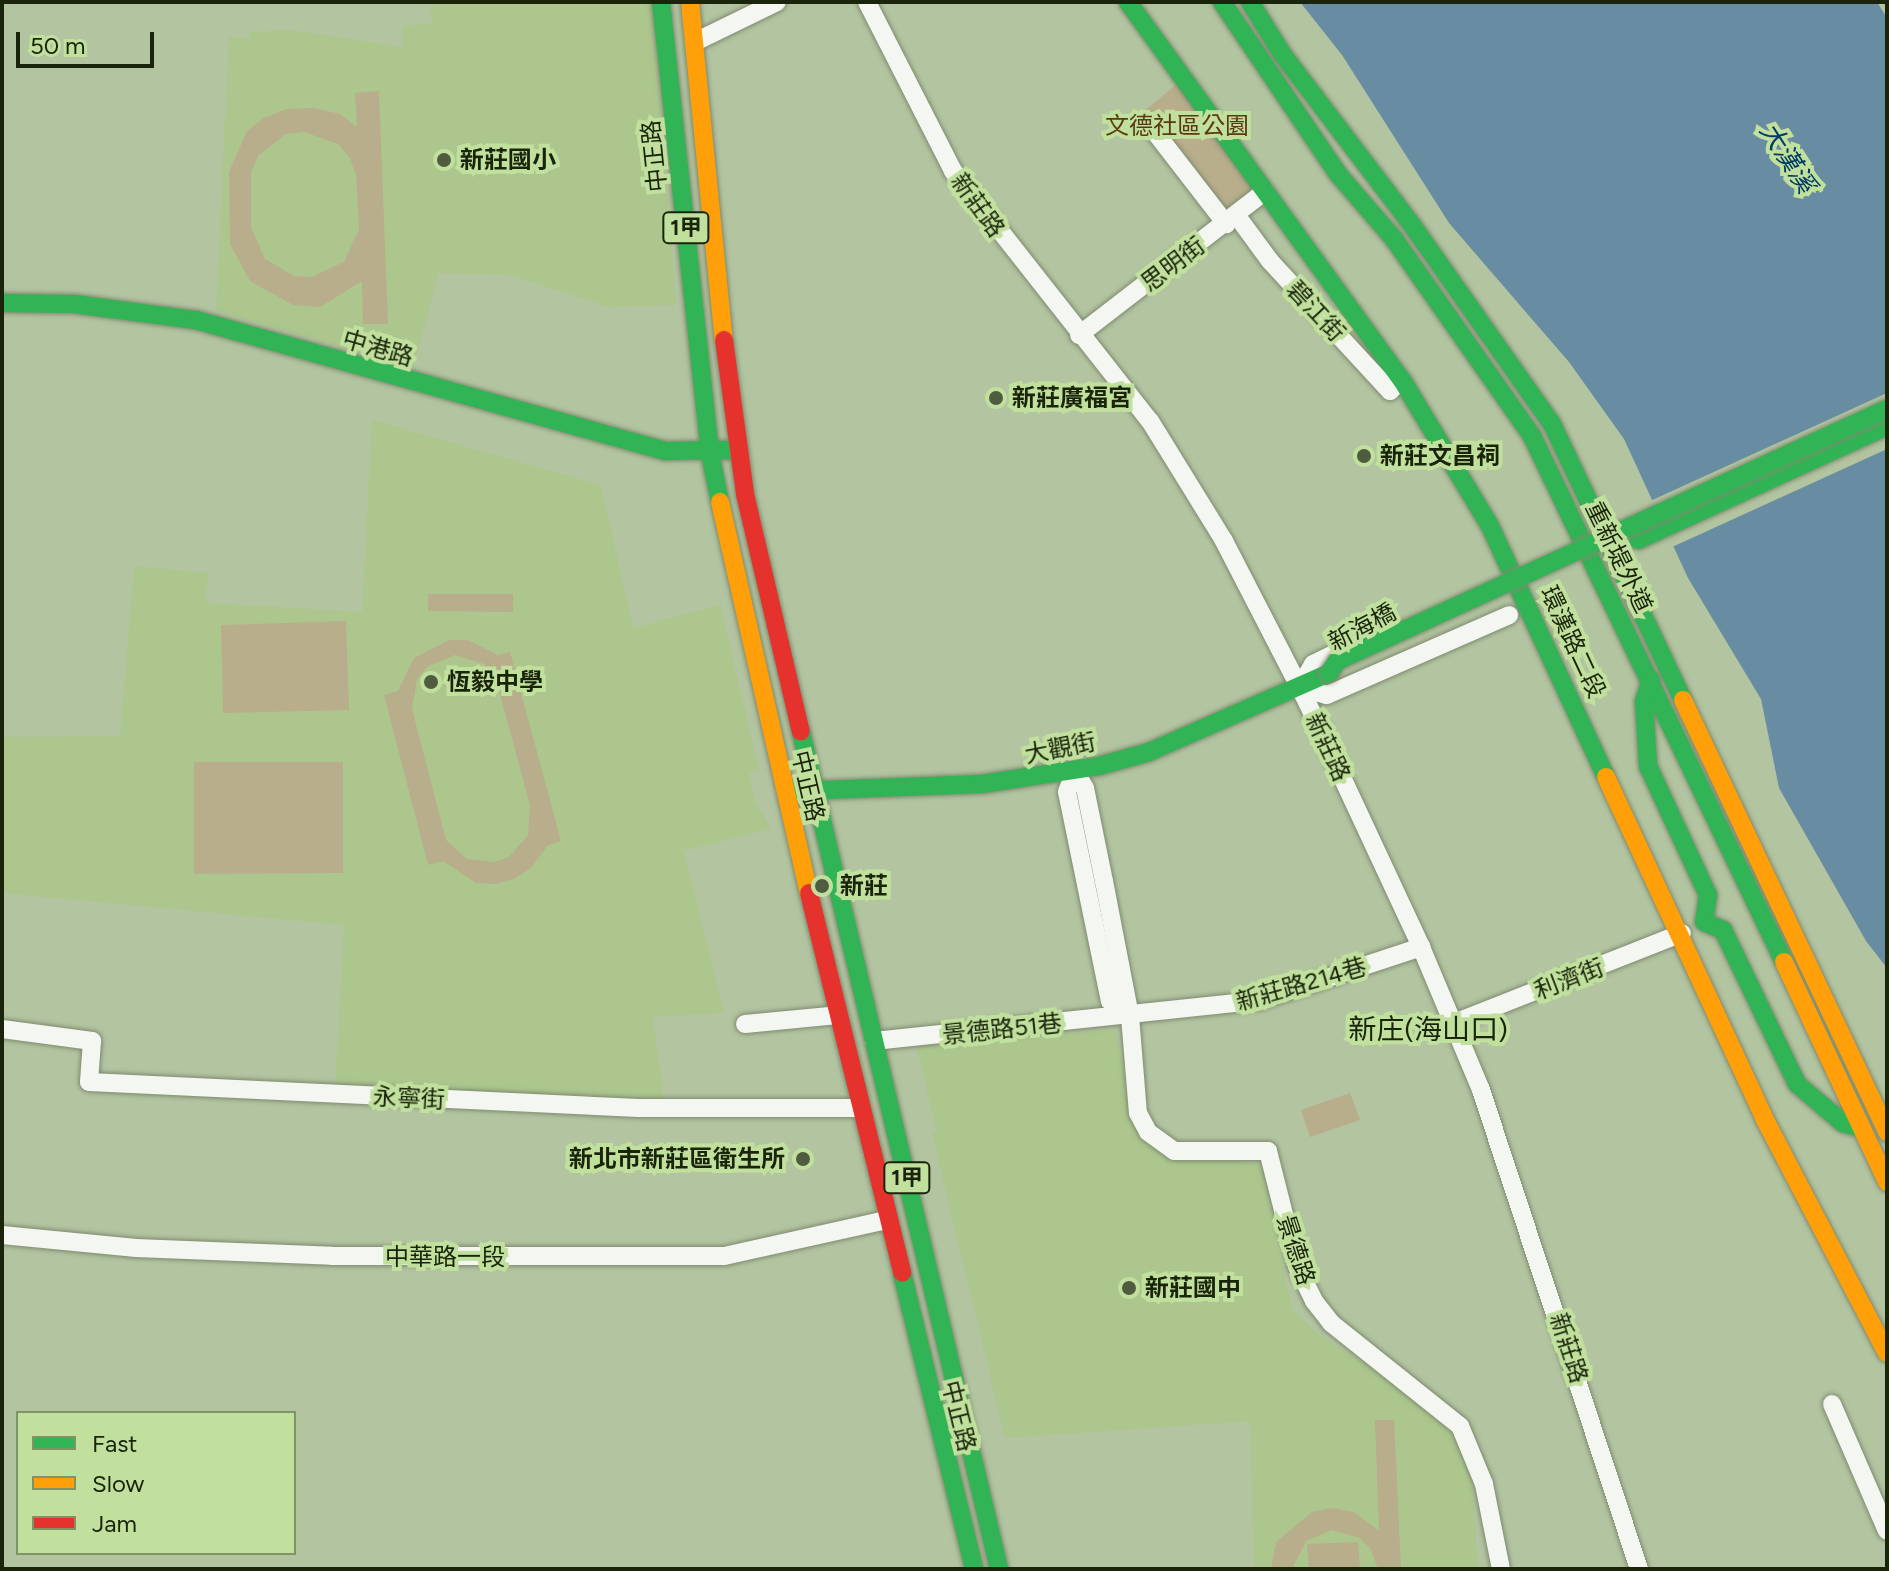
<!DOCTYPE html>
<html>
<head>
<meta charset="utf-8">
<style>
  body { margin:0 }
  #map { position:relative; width:1889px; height:1571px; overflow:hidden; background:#b3c4a1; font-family:Figtree,"Noto Sans TC",sans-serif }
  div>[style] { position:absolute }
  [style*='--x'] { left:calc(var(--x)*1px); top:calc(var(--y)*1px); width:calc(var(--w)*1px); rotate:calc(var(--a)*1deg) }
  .built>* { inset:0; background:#acc68e }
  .green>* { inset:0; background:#b8ae8b }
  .water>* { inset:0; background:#688da2 }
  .pier>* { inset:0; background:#b3c4a1 }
  .roads { filter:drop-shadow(0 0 2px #7e8b6f) drop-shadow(0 0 2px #7e8b6f) }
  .street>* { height:18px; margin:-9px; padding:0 9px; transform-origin:9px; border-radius:9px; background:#f4f6f1 }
  .fast>* { height:18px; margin:-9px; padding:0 9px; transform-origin:9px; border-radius:9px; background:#30b455 }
  .slow>* { height:18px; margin:-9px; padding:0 9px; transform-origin:9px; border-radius:9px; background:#ff9f0a }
  .jam>* { height:18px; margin:-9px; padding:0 9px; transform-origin:9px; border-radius:9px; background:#e5322d }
  .bridges { filter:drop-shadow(0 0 2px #7e8b6f) drop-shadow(0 0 2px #7e8b6f) }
  .fast-bridge>* { height:18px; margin:-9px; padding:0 9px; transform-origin:9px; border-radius:9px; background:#30b455 }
  .dots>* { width:22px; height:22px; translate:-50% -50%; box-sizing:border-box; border:4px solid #c1e09e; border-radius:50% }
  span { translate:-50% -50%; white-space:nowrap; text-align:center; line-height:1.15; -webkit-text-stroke:8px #c1e09e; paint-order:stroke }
  .shield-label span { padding:2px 6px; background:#c1e09e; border:2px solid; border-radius:6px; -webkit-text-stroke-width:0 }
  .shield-label { font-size:22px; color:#19240a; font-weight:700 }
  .park-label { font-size:24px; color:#5a3a12 }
  .street-label { font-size:24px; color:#19240a }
  .poi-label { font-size:24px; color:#19240a; font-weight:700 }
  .left { translate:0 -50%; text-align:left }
  .right { translate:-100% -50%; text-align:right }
  .water-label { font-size:26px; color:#003a65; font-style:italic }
  .quarter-label { font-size:28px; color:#19240a }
  .frame { position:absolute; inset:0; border:4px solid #19240a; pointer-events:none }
  .legend { position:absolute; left:16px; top:1411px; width:280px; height:144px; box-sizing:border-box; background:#c1e09e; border:2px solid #7e9563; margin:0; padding:10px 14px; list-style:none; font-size:24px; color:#19240a }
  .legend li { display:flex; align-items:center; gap:16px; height:40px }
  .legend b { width:40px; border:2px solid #7e9563 }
  .scale { position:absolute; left:16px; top:32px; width:138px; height:36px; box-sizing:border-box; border:4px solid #19240a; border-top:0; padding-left:10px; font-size:24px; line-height:28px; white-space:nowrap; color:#19240a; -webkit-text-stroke:6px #c1e09e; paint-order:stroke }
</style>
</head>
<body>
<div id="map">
  <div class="built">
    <div style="clip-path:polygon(430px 2px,652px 2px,676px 305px,609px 307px,510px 275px,438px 273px,414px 367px,216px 311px,229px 37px,249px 39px,250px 32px,292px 30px,402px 47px,402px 26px,432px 23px)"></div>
    <div style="clip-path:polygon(372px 420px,601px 485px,633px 628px,720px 605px,759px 770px,749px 773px,756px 802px,771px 829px,684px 851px,724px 1013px,653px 1017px,664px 1100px,335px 1089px,344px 925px,2px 893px,2px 737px,120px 736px,134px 566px,208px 573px,206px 603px,362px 612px)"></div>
    <div style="clip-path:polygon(1116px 1030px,1131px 1113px,1172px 1157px,1261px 1164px,1292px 1309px,1320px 1336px,1393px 1381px,1455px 1429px,1471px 1465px,1478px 1569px,1254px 1569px,1250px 1421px,1005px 1438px,932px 1134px,937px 1132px,916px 1046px)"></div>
  </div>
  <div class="green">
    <div style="clip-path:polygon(1178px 83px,1257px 192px,1226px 217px,1136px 118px)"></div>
    <div style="clip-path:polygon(evenodd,379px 91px,388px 324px,363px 324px,362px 281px,320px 307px,293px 305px,250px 281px,230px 244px,229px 172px,247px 131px,264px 118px,287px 109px,314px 108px,340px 114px,357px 127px,355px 93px,379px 91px,304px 132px,338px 144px,350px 158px,356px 175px,359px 229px,344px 262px,311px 277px,294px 276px,265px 259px,251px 227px,251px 173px,258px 156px,286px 134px,304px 132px)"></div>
    <div style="clip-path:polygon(428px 594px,513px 594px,513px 612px,428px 611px)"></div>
    <div style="clip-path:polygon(346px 621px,349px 710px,223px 713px,221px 625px)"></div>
    <div style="clip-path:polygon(evenodd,449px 640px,468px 640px,498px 655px,510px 652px,561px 841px,548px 845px,531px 868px,514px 879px,495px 884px,476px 883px,443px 861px,428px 865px,384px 695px,398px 691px,414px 658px,449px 640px,455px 655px,484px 664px,495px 676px,530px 805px,528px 835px,509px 857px,495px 862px,467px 859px,446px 840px,412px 709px,417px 679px,427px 667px,455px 655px)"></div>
    <div style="clip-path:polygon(194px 762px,343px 762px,343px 873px,194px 874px)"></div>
    <div style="clip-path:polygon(1350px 1093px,1360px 1120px,1310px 1137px,1301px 1110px)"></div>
    <div style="clip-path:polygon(1375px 1420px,1394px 1420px,1401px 1569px,1378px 1569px,1371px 1549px,1360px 1538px,1332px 1530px,1306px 1541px,1292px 1569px,1271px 1569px,1276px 1542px,1312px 1512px,1332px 1508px,1354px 1512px,1379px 1531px)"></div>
    <div style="clip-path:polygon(1358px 1542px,1360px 1569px,1309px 1569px,1307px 1544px)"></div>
  </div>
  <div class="water">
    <div style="clip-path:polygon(1300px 2px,1877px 2px,1887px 18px,1887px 968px,1866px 941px,1779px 788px,1761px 699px,1688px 578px,1624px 439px,1569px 362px,1449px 223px,1342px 55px)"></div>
  </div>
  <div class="pier">
    <div style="clip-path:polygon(1887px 393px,1887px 449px,1670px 548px,1648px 502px)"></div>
  </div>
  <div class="roads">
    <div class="street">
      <div style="--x:867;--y:2;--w:190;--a:63"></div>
      <div style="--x:953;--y:171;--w:318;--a:51.8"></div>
      <div style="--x:1150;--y:421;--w:141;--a:58.3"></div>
      <div style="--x:1224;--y:541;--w:181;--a:62.7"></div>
      <div style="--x:1307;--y:702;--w:270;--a:65"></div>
      <div style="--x:1421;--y:947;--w:155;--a:67.2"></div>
      <div style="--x:1481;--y:1090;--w:504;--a:71.74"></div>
      <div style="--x:695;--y:42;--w:91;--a:-26"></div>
      <div style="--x:1148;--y:123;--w:128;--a:52.3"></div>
      <div style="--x:1237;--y:216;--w:56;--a:53.7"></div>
      <div style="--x:1270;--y:261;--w:177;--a:47.3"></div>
      <div style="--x:1390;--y:391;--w:16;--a:-43"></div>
      <div style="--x:1079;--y:335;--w:235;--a:-37.7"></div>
      <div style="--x:1301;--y:685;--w:24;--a:-60"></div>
      <div style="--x:1313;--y:664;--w:34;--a:-26"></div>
      <div style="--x:1299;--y:687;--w:29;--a:16"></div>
      <div style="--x:1327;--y:695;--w:199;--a:-23.7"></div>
      <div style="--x:1075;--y:771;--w:20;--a:60"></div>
      <div style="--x:1085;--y:788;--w:95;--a:78.5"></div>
      <div style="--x:1104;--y:881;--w:137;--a:79.1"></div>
      <div style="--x:1130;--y:1016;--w:97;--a:85.3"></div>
      <div style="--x:1138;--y:1113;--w:21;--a:62"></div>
      <div style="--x:1148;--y:1132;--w:32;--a:36"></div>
      <div style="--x:1174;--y:1151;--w:94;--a:0"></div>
      <div style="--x:1268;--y:1151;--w:119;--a:75.8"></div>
      <div style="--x:1297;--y:1266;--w:39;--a:64"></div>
      <div style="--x:1314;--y:1301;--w:28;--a:52"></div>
      <div style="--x:1331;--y:1323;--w:165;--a:38.6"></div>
      <div style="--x:1460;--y:1426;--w:63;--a:67.5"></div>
      <div style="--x:1484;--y:1484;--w:87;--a:78.7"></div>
      <div style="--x:1075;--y:771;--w:22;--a:111"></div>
      <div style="--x:1067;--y:792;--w:213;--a:78.4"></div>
      <div style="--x:1110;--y:1001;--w:25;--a:37"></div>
      <div style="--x:1454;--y:1023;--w:245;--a:-21.5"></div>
      <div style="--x:745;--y:1024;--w:93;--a:-5.5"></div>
      <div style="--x:2;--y:1029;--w:91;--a:7.6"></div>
      <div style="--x:92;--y:1041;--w:41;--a:94.2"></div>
      <div style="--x:89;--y:1082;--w:550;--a:2.71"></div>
      <div style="--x:638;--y:1108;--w:222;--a:0"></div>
      <div style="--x:874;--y:1041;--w:389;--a:-6"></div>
      <div style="--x:1261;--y:1000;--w:169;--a:-18.3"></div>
      <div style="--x:2;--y:1235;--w:135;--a:5.5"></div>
      <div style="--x:136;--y:1248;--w:196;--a:2.3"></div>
      <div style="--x:332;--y:1256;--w:392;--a:0"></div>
      <div style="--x:724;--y:1256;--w:166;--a:-12.5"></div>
      <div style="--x:1832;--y:1404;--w:138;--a:66.6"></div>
    </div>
    <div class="fast">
      <div style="--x:661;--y:2;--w:455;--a:83.8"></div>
      <div style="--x:710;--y:454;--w:49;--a:78.2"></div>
      <div style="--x:1128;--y:2;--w:467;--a:54.1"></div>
      <div style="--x:1402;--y:380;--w:170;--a:58.9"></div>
      <div style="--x:1490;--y:526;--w:277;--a:65.2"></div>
      <div style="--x:1222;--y:2;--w:207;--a:56"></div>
      <div style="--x:1338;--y:174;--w:86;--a:49.3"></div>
      <div style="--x:1394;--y:239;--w:241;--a:55"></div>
      <div style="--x:1532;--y:436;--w:583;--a:64.4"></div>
      <div style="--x:1250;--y:2;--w:62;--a:58.1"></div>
      <div style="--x:1283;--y:55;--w:213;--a:52.8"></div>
      <div style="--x:1412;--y:225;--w:243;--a:54.9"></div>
      <div style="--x:1552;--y:424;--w:306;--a:64.6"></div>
      <div style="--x:2;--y:303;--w:72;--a:0.8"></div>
      <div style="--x:74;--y:304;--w:123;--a:7.5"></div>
      <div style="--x:196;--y:320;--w:488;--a:15.6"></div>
      <div style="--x:666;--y:451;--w:65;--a:-0.9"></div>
      <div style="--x:1638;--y:540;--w:274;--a:-24.6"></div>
      <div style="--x:1651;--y:680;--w:23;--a:108"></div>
      <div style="--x:1644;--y:702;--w:64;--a:86.4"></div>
      <div style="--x:1648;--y:766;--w:142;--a:65.1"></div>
      <div style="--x:1708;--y:895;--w:27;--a:98"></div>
      <div style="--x:801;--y:732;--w:860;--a:76.69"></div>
      <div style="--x:797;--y:791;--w:185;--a:-2.2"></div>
      <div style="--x:982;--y:784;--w:118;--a:-8.7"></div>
      <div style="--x:1099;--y:766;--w:52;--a:-15.6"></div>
      <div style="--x:1149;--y:752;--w:197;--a:-23.7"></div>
      <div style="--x:1704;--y:922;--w:21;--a:23"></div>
      <div style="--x:1723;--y:930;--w:171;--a:64.3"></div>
      <div style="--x:1797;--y:1084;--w:60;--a:40.3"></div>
      <div style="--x:1843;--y:1123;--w:18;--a:16"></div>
      <div style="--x:902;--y:1273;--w:305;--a:76.3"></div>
    </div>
    <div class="slow">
      <div style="--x:690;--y:2;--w:340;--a:84.3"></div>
      <div style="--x:720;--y:502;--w:401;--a:77.2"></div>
      <div style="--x:1683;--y:700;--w:478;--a:64.7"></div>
      <div style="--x:1606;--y:777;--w:376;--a:65.1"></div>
      <div style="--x:1764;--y:1118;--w:265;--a:62.4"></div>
      <div style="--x:1784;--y:962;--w:243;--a:64.9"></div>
    </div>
    <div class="jam">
      <div style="--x:724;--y:340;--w:155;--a:82.2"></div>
      <div style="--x:745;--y:494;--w:244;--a:76.8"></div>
      <div style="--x:809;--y:893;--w:391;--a:76.2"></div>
    </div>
  </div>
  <div class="bridges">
    <div class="fast-bridge">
      <div style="--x:1329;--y:673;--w:14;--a:-56"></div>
      <div style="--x:1337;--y:661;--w:605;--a:-24.62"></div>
    </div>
  </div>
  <div class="dots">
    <div style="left:444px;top:160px;background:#4f5c3f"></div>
    <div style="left:996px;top:398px;background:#4f5c3f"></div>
    <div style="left:1364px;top:456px;background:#4f5c3f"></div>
    <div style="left:431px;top:682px;background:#4f5c3f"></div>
    <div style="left:822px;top:886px;background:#4f5c3f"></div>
    <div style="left:803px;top:1159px;background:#4f5c3f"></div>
    <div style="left:1129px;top:1288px;background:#4f5c3f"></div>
  </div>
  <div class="shield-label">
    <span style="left:686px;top:228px">1甲</span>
    <span style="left:907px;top:1178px">1甲</span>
  </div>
  <div class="park-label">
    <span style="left:1177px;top:126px">文德社區公園</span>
  </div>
  <div class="street-label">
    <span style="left:654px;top:156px;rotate:-96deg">中正路</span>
    <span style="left:978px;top:205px;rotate:54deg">新莊路</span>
    <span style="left:1173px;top:264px;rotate:-37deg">思明街</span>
    <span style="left:1316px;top:311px;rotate:47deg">碧江街</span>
    <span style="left:378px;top:348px;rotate:16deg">中港路</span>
    <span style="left:1619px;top:557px;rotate:64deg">重新堤外道</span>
    <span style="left:1362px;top:627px;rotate:-28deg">新海橋</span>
    <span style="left:1573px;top:642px;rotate:65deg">環漢路二段</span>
    <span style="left:1328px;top:747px;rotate:65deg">新莊路</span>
    <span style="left:1060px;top:748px;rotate:-11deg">大觀街</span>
    <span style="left:808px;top:786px;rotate:77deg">中正路</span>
    <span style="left:1569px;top:979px;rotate:-21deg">利濟街</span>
    <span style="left:1301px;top:984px;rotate:-16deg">新莊路214巷</span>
    <span style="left:1002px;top:1029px;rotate:-6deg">景德路51巷</span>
    <span style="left:409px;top:1098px;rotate:3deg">永寧街</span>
    <span style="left:1296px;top:1250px;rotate:72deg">景德路</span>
    <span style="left:445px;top:1257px">中華路一段</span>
    <span style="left:1569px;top:1348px;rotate:72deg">新莊路</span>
    <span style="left:959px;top:1416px;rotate:76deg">中正路</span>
  </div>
  <div class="poi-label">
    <span class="left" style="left:460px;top:160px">新莊國小</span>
    <span class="left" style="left:1012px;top:398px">新莊廣福宮</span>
    <span class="left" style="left:1380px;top:456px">新莊文昌祠</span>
    <span class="left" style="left:447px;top:682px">恆毅中學</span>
    <span class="left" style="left:840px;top:886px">新莊</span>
    <span class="right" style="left:785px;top:1159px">新北市新莊區衛生所</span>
    <span class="left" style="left:1145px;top:1288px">新莊國中</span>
  </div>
  <div class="water-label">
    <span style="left:1787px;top:158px;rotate:57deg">大漢溪</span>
  </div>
  <div class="quarter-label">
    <span style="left:1428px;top:1029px">新庄(海山口)</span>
  </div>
  <div class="frame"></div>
  <ul class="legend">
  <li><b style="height:10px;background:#30b455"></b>Fast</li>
  <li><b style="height:10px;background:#ff9f0a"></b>Slow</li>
  <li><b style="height:10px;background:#e5322d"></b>Jam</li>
  </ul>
  <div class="scale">50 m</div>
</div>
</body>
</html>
